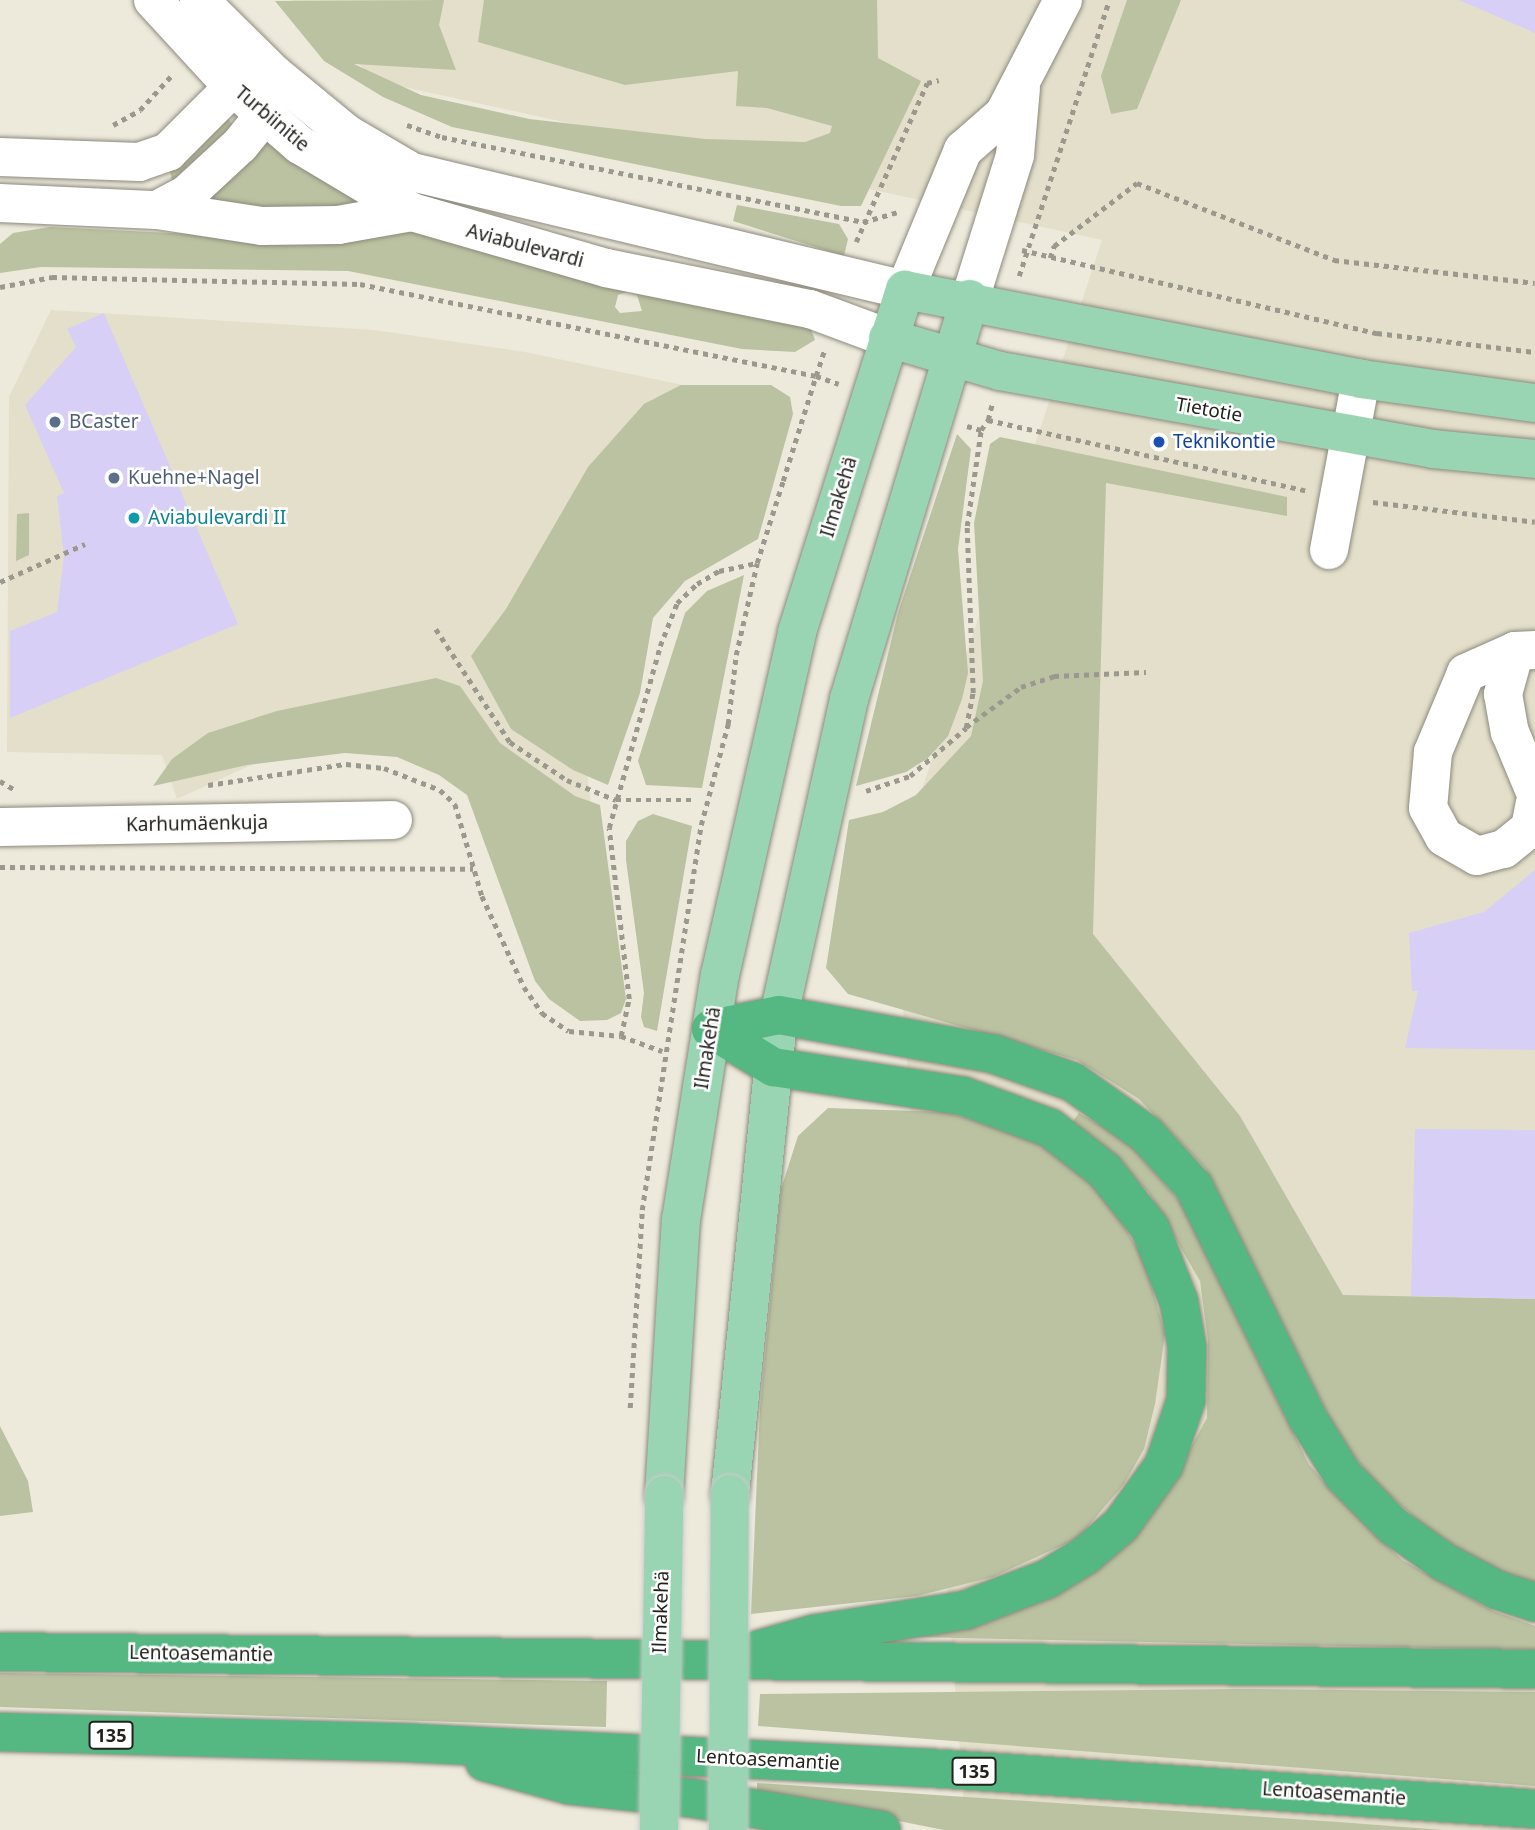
<!DOCTYPE html>
<html>
<head>
<meta charset="utf-8">
<style>
  body { margin:0 }
  #map { position:relative; width:1535px; height:1830px; overflow:hidden; background:#edeadc; font-family:"Noto Sans",sans-serif }
  div>[style] { position:absolute }
  [style*='--x'] { left:calc(var(--x)*1px); top:calc(var(--y)*1px); width:calc(var(--w)*1px); rotate:calc(var(--a)*1deg) }
  .built>* { inset:0; background:#e3dfca }
  .green>* { inset:0; background:#bbc2a1 }
  .building>* { inset:0; background:#d8cff6 }
  .path>* { height:4.5px; margin-top:-2.25px; transform-origin:0; background:repeating-linear-gradient(90deg,#9b988e 0 5px,transparent 0 10px) }
  .roads { filter:drop-shadow(0 0 2px #8c8a7d) drop-shadow(0 0 2px #8c8a7d) }
  .minor>* { height:38px; margin:-19px; padding:0 19px; transform-origin:19px; border-radius:19px; background:#fff }
  .major>* { height:38px; margin:-19px; padding:0 19px; transform-origin:19px; border-radius:19px; background:#99d4b3 }
  .highway>* { height:38px; margin:-19px; padding:0 19px; transform-origin:19px; border-radius:19px; background:#55b781 }
  .bridges { filter:drop-shadow(0 0 2px #cacac9) drop-shadow(0 0 2px #cacac9) }
  .major-bridge>* { height:38px; margin:-19px; padding:0 19px; transform-origin:19px; border-radius:19px; background:#99d4b3 }
  .dots>* { width:19px; height:19px; translate:-50% -50%; box-sizing:border-box; border:4px solid #fff; border-radius:50% }
  span { translate:-50% -50%; white-space:nowrap; text-align:center; line-height:1.15; -webkit-text-stroke:5px #fff; paint-order:stroke }
  .shield-label span { padding:2px 5px; background:#fff; border:2px solid; border-radius:5px; -webkit-text-stroke-width:0 }
  .shield-label { font-size:18px; color:#23221d; font-weight:700 }
  .street-label { font-size:19px; color:#23221d }
  .service-label { font-size:19px; color:#4e5e75 }
  .left { translate:0 -50%; text-align:left }
  .transit-label { font-size:19px; color:#164399 }
  .culture-label { font-size:19px; color:#0d838f }
</style>
</head>
<body>
<div id="map">
  <div class="built">
    <div style="clip-path:polygon(291px 0,1535px 0,1535px 1830px,966px 1830px,893px 878px,1102px 240px,377px 81px)"></div>
    <div style="clip-path:polygon(51px 310px,374px 330px,525px 352px,745px 398px,586px 761px,613px 1002px,456px 758px,290px 747px,177px 799px,162px 755px,7px 752px,9px 397px)"></div>
  </div>
  <div class="green">
    <div style="clip-path:polygon(444px 0,439px 25px,456px 70px,354px 64px,421px 95px,529px 119px,705px 139px,805px 142px,830px 133px,832px 126px,767px 108px,736px 106px,738px 71px,625px 85px,478px 42px,484px 0,877px 0,878px 58px,921px 81px,861px 206px,841px 206px,452px 127px,383px 97px,324px 61px,275px 1px)"></div>
    <div style="clip-path:polygon(1127px 0,1181px 0,1137px 109px,1111px 114px,1101px 76px)"></div>
    <div style="clip-path:polygon(228px 119px,233px 125px,172px 181px,170px 171px)"></div>
    <div style="clip-path:polygon(266px 138px,361px 201px,356px 207px,212px 210px,207px 197px)"></div>
    <div style="clip-path:polygon(737px 205px,839px 224px,848px 239px,844px 256px,733px 221px)"></div>
    <div style="clip-path:polygon(evenodd,50px 227px,294px 239px,407px 229px,811px 329px,815px 340px,795px 352px,742px 349px,348px 271px,41px 267px,0 273px,0 244px,13px 233px,50px 227px,627px 292px,637px 295px,642px 311px,620px 313px,615px 307px,618px 295px,627px 292px)"></div>
    <div style="clip-path:polygon(681px 385px,771px 385px,790px 397px,793px 414px,758px 539px,685px 581px,653px 618px,640px 693px,608px 785px,573px 770px,511px 729px,471px 656px,506px 609px,588px 467px,644px 404px)"></div>
    <div style="clip-path:polygon(957px 434px,971px 449px,958px 549px,968px 673px,962px 699px,948px 736px,928px 758px,906px 772px,856px 786px,898px 613px)"></div>
    <div style="clip-path:polygon(1000px 437px,1287px 497px,1287px 516px,1106px 483px,1093px 934px,1240px 1116px,1343px 1295px,1535px 1299px,1535px 1587px,1447px 1547px,1373px 1480px,1340px 1439px,1205px 1168px,1139px 1099px,1077px 1060px,848px 994px,826px 968px,849px 820px,883px 812px,916px 795px,971px 736px,983px 681px,974px 523px,990px 444px)"></div>
    <div style="clip-path:polygon(29px 513px,29px 555px,16px 561px,17px 514px)"></div>
    <div style="clip-path:polygon(744px 575px,702px 788px,646px 785px,638px 761px,685px 613px,707px 591px)"></div>
    <div style="clip-path:polygon(436px 678px,460px 686px,500px 743px,575px 796px,600px 805px,626px 999px,621px 1013px,607px 1020px,580px 1021px,549px 999px,535px 981px,467px 795px,439px 775px,397px 757px,345px 753px,247px 765px,153px 786px,172px 759px,208px 733px,277px 711px)"></div>
    <div style="clip-path:polygon(653px 814px,692px 826px,657px 1031px,644px 1027px,641px 1017px,644px 993px,626px 860px,626px 841px,638px 821px)"></div>
    <div style="clip-path:polygon(828px 1108px,946px 1112px,1038px 1140px,1103px 1192px,1144px 1259px,1165px 1334px,1155px 1404px,1144px 1449px,1124px 1484px,1078px 1538px,993px 1577px,917px 1596px,751px 1614px,760px 1408px,781px 1189px,798px 1136px)"></div>
    <div style="clip-path:polygon(1079px 1113px,1126px 1140px,1182px 1204px,1308px 1463px,1329px 1488px,1402px 1560px,1493px 1611px,1535px 1626px,1535px 1650px,912px 1637px,1162px 1500px,1207px 1418px,1208px 1340px,1200px 1281px,1149px 1193px,1120px 1163px,1070px 1125px)"></div>
    <div style="clip-path:polygon(0 1426px,28px 1481px,33px 1512px,0 1516px)"></div>
    <div style="clip-path:polygon(0 1673px,607px 1681px,606px 1727px,0 1707px)"></div>
    <div style="clip-path:polygon(1243px 1689px,1535px 1692px,1535px 1786px,758px 1726px,760px 1694px)"></div>
    <div style="clip-path:polygon(757px 1783px,1339px 1822px,1442px 1830px,944px 1830px,757px 1793px)"></div>
  </div>
  <div class="building">
    <div style="clip-path:polygon(1459px 0,1535px 0,1535px 33px)"></div>
    <div style="clip-path:polygon(104px 313px,238px 624px,10px 718px,10px 631px,57px 612px,64px 556px,57px 496px,64px 493px,25px 405px,76px 347px,67px 329px)"></div>
    <div style="clip-path:polygon(1535px 870px,1535px 1050px,1405px 1048px,1418px 991px,1412px 991px,1409px 933px,1484px 912px)"></div>
    <div style="clip-path:polygon(1415px 1129px,1535px 1130px,1535px 1299px,1411px 1296px)"></div>
  </div>
  <div class="path">
    <div style="--x:113;--y:125;--w:31;--a:-29"></div>
    <div style="--x:140;--y:110;--w:47;--a:-47.6"></div>
    <div style="--x:407;--y:125;--w:37;--a:19"></div>
    <div style="--x:442;--y:137;--w:429;--a:11.4"></div>
    <div style="--x:863;--y:222;--w:35;--a:-16"></div>
    <div style="--x:856;--y:242;--w:174;--a:-65.9"></div>
    <div style="--x:927;--y:83;--w:12;--a:-14"></div>
    <div style="--x:1022;--y:250;--w:365;--a:13.2"></div>
    <div style="--x:1377;--y:333;--w:159;--a:6.9"></div>
    <div style="--x:1050;--y:258;--w:13;--a:-72"></div>
    <div style="--x:1054;--y:246;--w:104;--a:-37.2"></div>
    <div style="--x:1137;--y:183;--w:212;--a:21.3"></div>
    <div style="--x:1334;--y:260;--w:202;--a:6.5"></div>
    <div style="--x:1019;--y:276;--w:290;--a:-71.9"></div>
    <div style="--x:0;--y:287;--w:53;--a:-10.9"></div>
    <div style="--x:52;--y:277;--w:308;--a:1.3"></div>
    <div style="--x:360;--y:284;--w:465;--a:11.4"></div>
    <div style="--x:816;--y:376;--w:26;--a:-72"></div>
    <div style="--x:988;--y:420;--w:16;--a:-76"></div>
    <div style="--x:967;--y:426;--w:15;--a:16"></div>
    <div style="--x:981;--y:430;--w:12;--a:-55"></div>
    <div style="--x:988;--y:420;--w:325;--a:12.5"></div>
    <div style="--x:1373;--y:502;--w:163;--a:7"></div>
    <div style="--x:0;--y:582;--w:93;--a:-24.1"></div>
    <div style="--x:436;--y:629;--w:135;--a:56.8"></div>
    <div style="--x:510;--y:742;--w:69;--a:33.7"></div>
    <div style="--x:567;--y:780;--w:53;--a:22.2"></div>
    <div style="--x:616;--y:800;--w:75;--a:0"></div>
    <div style="--x:966;--y:727;--w:68;--a:-36"></div>
    <div style="--x:1021;--y:687;--w:35;--a:-18"></div>
    <div style="--x:1054;--y:676;--w:92;--a:-2.5"></div>
    <div style="--x:0;--y:781;--w:17;--a:31"></div>
    <div style="--x:208;--y:785;--w:140;--a:-8.7"></div>
    <div style="--x:346;--y:764;--w:38;--a:6"></div>
    <div style="--x:384;--y:768;--w:60;--a:21.4"></div>
    <div style="--x:440;--y:790;--w:21;--a:43"></div>
    <div style="--x:455;--y:804;--w:96;--a:73.6"></div>
    <div style="--x:482;--y:896;--w:100;--a:65.2"></div>
    <div style="--x:524;--y:987;--w:32;--a:55"></div>
    <div style="--x:542;--y:1013;--w:32;--a:34"></div>
    <div style="--x:569;--y:1031;--w:52;--a:5.5"></div>
    <div style="--x:621;--y:1036;--w:44;--a:20.1"></div>
    <div style="--x:866;--y:791;--w:46;--a:-18.8"></div>
    <div style="--x:910;--y:776;--w:74;--a:-40.6"></div>
    <div style="--x:966;--y:728;--w:36;--a:-79"></div>
    <div style="--x:973;--y:693;--w:167;--a:-92.1"></div>
    <div style="--x:967;--y:526;--w:97;--a:-81.7"></div>
    <div style="--x:0;--y:867;--w:473;--a:0.2"></div>
    <div style="--x:621;--y:1036;--w:38;--a:-78"></div>
    <div style="--x:629;--y:999;--w:172;--a:-96.7"></div>
    <div style="--x:609;--y:828;--w:189;--a:-74.3"></div>
    <div style="--x:660;--y:646;--w:46;--a:-68.4"></div>
    <div style="--x:677;--y:603;--w:28;--a:-44"></div>
    <div style="--x:697;--y:584;--w:26;--a:-31"></div>
    <div style="--x:719;--y:571;--w:39;--a:-12"></div>
    <div style="--x:630;--y:1408;--w:198;--a:-86.5"></div>
    <div style="--x:642;--y:1210;--w:389;--a:-81.3"></div>
    <div style="--x:701;--y:825;--w:105;--a:-75"></div>
    <div style="--x:728;--y:724;--w:69;--a:-83.4"></div>
    <div style="--x:736;--y:655;--w:94;--a:-77.1"></div>
    <div style="--x:757;--y:563;--w:86;--a:-72.4"></div>
    <div style="--x:783;--y:481;--w:110;--a:-72.6"></div>
    <div style="--x:816;--y:376;--w:24;--a:19"></div>
  </div>
  <div class="roads">
    <div class="minor">
      <div style="--x:153;--y:0;--w:118;--a:47.4"></div>
      <div style="--x:233;--y:87;--w:89;--a:40.9"></div>
      <div style="--x:300;--y:145;--w:131;--a:30.9"></div>
      <div style="--x:199;--y:0;--w:105;--a:44.6"></div>
      <div style="--x:274;--y:74;--w:94;--a:39.4"></div>
      <div style="--x:347;--y:134;--w:75;--a:30.3"></div>
      <div style="--x:412;--y:172;--w:507;--a:13.46"></div>
      <div style="--x:905;--y:290;--w:152;--a:-67.5"></div>
      <div style="--x:963;--y:150;--w:55;--a:-41.3"></div>
      <div style="--x:1004;--y:114;--w:128;--a:-62.6"></div>
      <div style="--x:0;--y:157;--w:139;--a:2.1"></div>
      <div style="--x:139;--y:162;--w:31;--a:-19"></div>
      <div style="--x:168;--y:152;--w:92;--a:-45"></div>
      <div style="--x:233;--y:87;--w:27;--a:-17"></div>
      <div style="--x:0;--y:203;--w:157;--a:2.6"></div>
      <div style="--x:157;--y:210;--w:106;--a:8.7"></div>
      <div style="--x:262;--y:226;--w:76;--a:-0.8"></div>
      <div style="--x:338;--y:225;--w:75;--a:-10"></div>
      <div style="--x:412;--y:212;--w:202;--a:16.1"></div>
      <div style="--x:606;--y:268;--w:208;--a:11.4"></div>
      <div style="--x:810;--y:309;--w:83;--a:20.4"></div>
      <div style="--x:157;--y:210;--w:34;--a:-28"></div>
      <div style="--x:187;--y:194;--w:72;--a:-42.8"></div>
      <div style="--x:240;--y:145;--w:38;--a:-51"></div>
      <div style="--x:264;--y:115;--w:26;--a:-74"></div>
      <div style="--x:970;--y:299;--w:151;--a:-72.6"></div>
      <div style="--x:1015;--y:155;--w:67;--a:-84.9"></div>
      <div style="--x:1329;--y:550;--w:174;--a:-79.4"></div>
      <div style="--x:1535;--y:650;--w:20;--a:177"></div>
      <div style="--x:1515;--y:651;--w:54;--a:155.8"></div>
      <div style="--x:1466;--y:673;--w:86;--a:112.7"></div>
      <div style="--x:1433;--y:752;--w:56;--a:95.1"></div>
      <div style="--x:1428;--y:808;--w:33;--a:61"></div>
      <div style="--x:1444;--y:837;--w:38;--a:30"></div>
      <div style="--x:1477;--y:856;--w:28;--a:-15"></div>
      <div style="--x:1504;--y:849;--w:33;--a:-39"></div>
      <div style="--x:1530;--y:828;--w:25;--a:-79"></div>
      <div style="--x:1515;--y:651;--w:45;--a:105.6"></div>
      <div style="--x:1503;--y:694;--w:39;--a:80"></div>
      <div style="--x:1510;--y:732;--w:65;--a:67.4"></div>
      <div style="--x:0;--y:827;--w:393;--a:-1"></div>
    </div>
    <div class="major">
      <div style="--x:888;--y:338;--w:117;--a:16.4"></div>
      <div style="--x:1000;--y:371;--w:440;--a:10.2"></div>
      <div style="--x:1433;--y:449;--w:102;--a:5.6"></div>
      <div style="--x:730;--y:1494;--w:481;--a:-84.2"></div>
      <div style="--x:779;--y:1015;--w:324;--a:-77.5"></div>
      <div style="--x:849;--y:699;--w:418;--a:-73.2"></div>
      <div style="--x:664;--y:1495;--w:276;--a:-86.5"></div>
      <div style="--x:681;--y:1220;--w:248;--a:-81"></div>
      <div style="--x:720;--y:975;--w:352;--a:-77.3"></div>
      <div style="--x:797;--y:632;--w:359;--a:-72.5"></div>
      <div style="--x:905;--y:290;--w:465;--a:11"></div>
      <div style="--x:1361;--y:379;--w:176;--a:7.9"></div>
    </div>
    <div class="highway">
      <div style="--x:711;--y:1029;--w:73;--a:31.5"></div>
      <div style="--x:773;--y:1067;--w:192;--a:8.7"></div>
      <div style="--x:963;--y:1096;--w:93;--a:20.2"></div>
      <div style="--x:1050;--y:1128;--w:70;--a:38"></div>
      <div style="--x:1105;--y:1171;--w:73;--a:51.7"></div>
      <div style="--x:1150;--y:1228;--w:79;--a:68.6"></div>
      <div style="--x:1179;--y:1302;--w:46;--a:79.9"></div>
      <div style="--x:1187;--y:1347;--w:53;--a:91.1"></div>
      <div style="--x:1186;--y:1400;--w:69;--a:108.7"></div>
      <div style="--x:1164;--y:1465;--w:74;--a:125.6"></div>
      <div style="--x:1121;--y:1525;--w:46;--a:139.4"></div>
      <div style="--x:1086;--y:1555;--w:46;--a:148.4"></div>
      <div style="--x:1047;--y:1579;--w:87;--a:159.1"></div>
      <div style="--x:966;--y:1610;--w:154;--a:171"></div>
      <div style="--x:814;--y:1634;--w:58;--a:164.1"></div>
      <div style="--x:711;--y:1029;--w:69;--a:-11.6"></div>
      <div style="--x:779;--y:1015;--w:219;--a:10.3"></div>
      <div style="--x:994;--y:1054;--w:84;--a:19.5"></div>
      <div style="--x:1073;--y:1082;--w:90;--a:35.5"></div>
      <div style="--x:1146;--y:1134;--w:72;--a:47.8"></div>
      <div style="--x:1194;--y:1187;--w:258;--a:63.8"></div>
      <div style="--x:1308;--y:1419;--w:66;--a:58"></div>
      <div style="--x:1343;--y:1475;--w:71;--a:45.6"></div>
      <div style="--x:1393;--y:1526;--w:62;--a:35.2"></div>
      <div style="--x:1444;--y:1562;--w:60;--a:27.8"></div>
      <div style="--x:1497;--y:1590;--w:40;--a:18"></div>
      <div style="--x:0;--y:1652;--w:1535;--a:0.63"></div>
      <div style="--x:0;--y:1732;--w:412;--a:1.5"></div>
      <div style="--x:412;--y:1743;--w:518;--a:2.77"></div>
      <div style="--x:929;--y:1768;--w:607;--a:3.87"></div>
      <div style="--x:485;--y:1762;--w:87;--a:15.3"></div>
      <div style="--x:569;--y:1785;--w:123;--a:6.1"></div>
      <div style="--x:691;--y:1798;--w:193;--a:9.6"></div>
    </div>
  </div>
  <div class="bridges">
    <div class="major-bridge">
      <div style="--x:659;--y:1830;--w:335;--a:-89.1"></div>
      <div style="--x:728;--y:1830;--w:336;--a:-89.7"></div>
    </div>
  </div>
  <div class="dots">
    <div style="left:55px;top:422px;background:#5c6f8a"></div>
    <div style="left:1159px;top:442px;background:#1a4fb4"></div>
    <div style="left:114px;top:478px;background:#5c6f8a"></div>
    <div style="left:134px;top:518px;background:#0f9aa8"></div>
  </div>
  <div class="shield-label">
    <span style="left:111px;top:1735px">135</span>
    <span style="left:974px;top:1771px">135</span>
  </div>
  <div class="street-label">
    <span style="left:272px;top:119px;rotate:40deg">Turbiinitie</span>
    <span style="left:525px;top:246px;rotate:15deg">Aviabulevardi</span>
    <span style="left:1209px;top:410px;rotate:10deg">Tietotie</span>
    <span style="left:839px;top:497px;rotate:-73deg">Ilmakehä</span>
    <span style="left:197px;top:824px;rotate:-1deg">Karhumäenkuja</span>
    <span style="left:708px;top:1048px;rotate:-81deg">Ilmakehä</span>
    <span style="left:661px;top:1612px;rotate:-88deg">Ilmakehä</span>
    <span style="left:201px;top:1654px;rotate:1deg">Lentoasemantie</span>
    <span style="left:768px;top:1760px;rotate:3deg">Lentoasemantie</span>
    <span style="left:1334px;top:1794px;rotate:4deg">Lentoasemantie</span>
  </div>
  <div class="service-label">
    <span class="left" style="left:69px;top:422px">BCaster</span>
    <span class="left" style="left:128px;top:478px">Kuehne+Nagel</span>
  </div>
  <div class="transit-label">
    <span class="left" style="left:1173px;top:442px">Teknikontie</span>
  </div>
  <div class="culture-label">
    <span class="left" style="left:148px;top:518px">Aviabulevardi II</span>
  </div>
</div>
</body>
</html>
